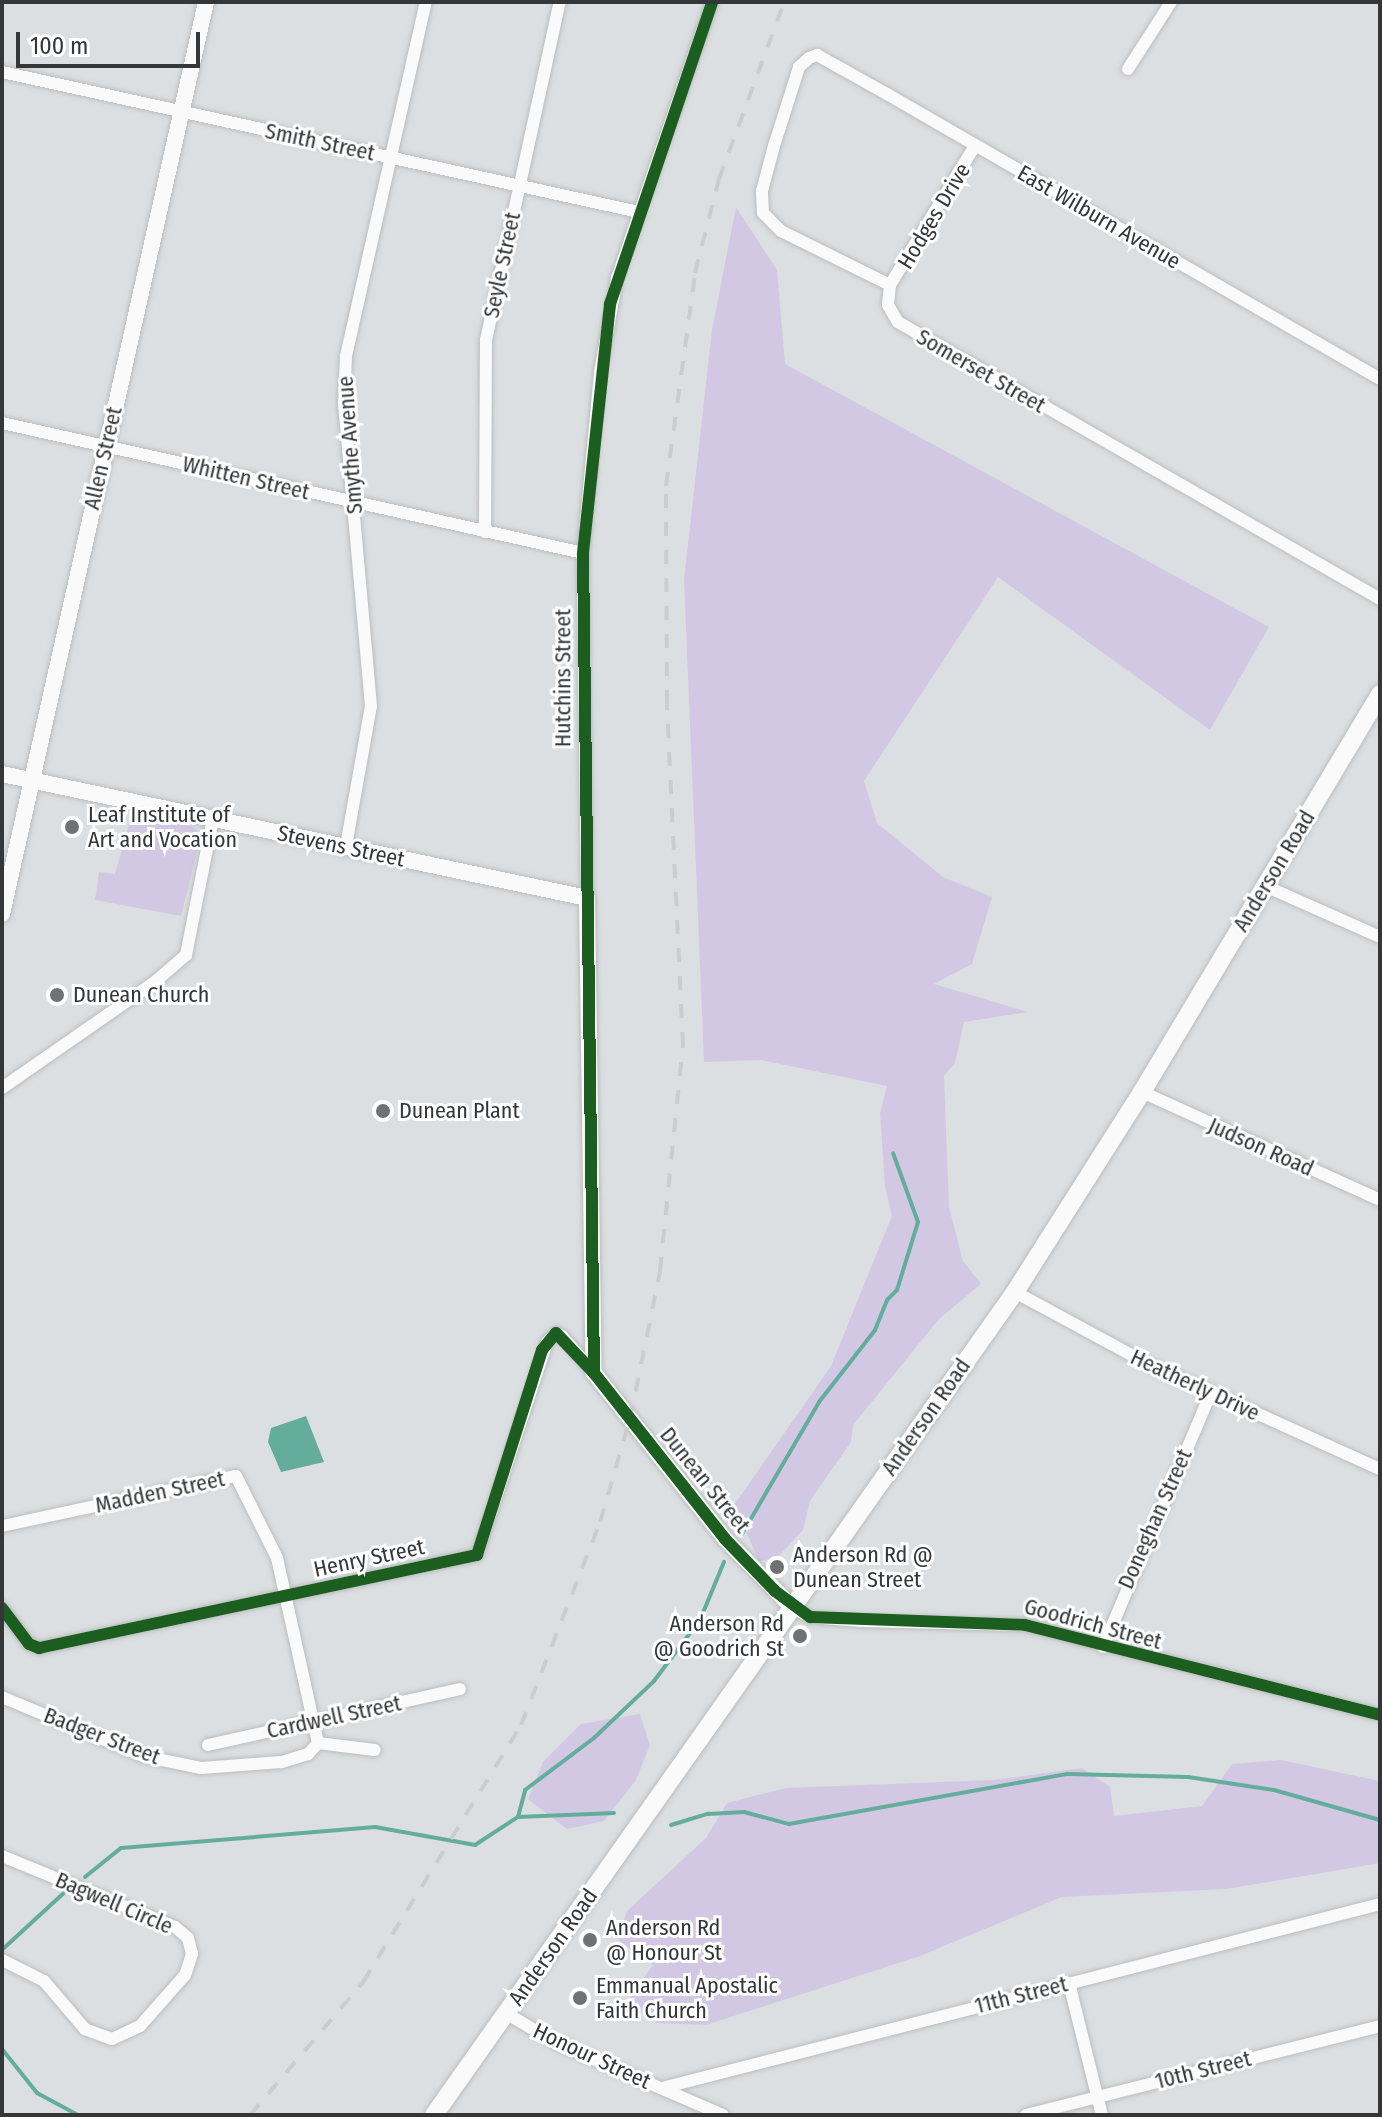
<!DOCTYPE html>
<html>
<head>
<meta charset="utf-8">
<style>
  body { margin:0 }
  #map { position:relative; width:1382px; height:2117px; overflow:hidden; background:#dcdfe1; font-family:"Fira Sans Condensed",sans-serif }
  div>[style] { position:absolute }
  [style*='--x'] { left:calc(var(--x)*1px); top:calc(var(--y)*1px); width:calc(var(--w)*1px); rotate:calc(var(--a)*1deg) }
  .green>* { inset:0; background:#d2c8e4 }
  .water>* { inset:0; background:#64ad9c }
  .stream>* { height:4px; margin:-2px; padding:0 2px; transform-origin:2px; border-radius:2px; background:#64ad9c }
  .roads { filter:drop-shadow(0 0 2px #bbbdbf) drop-shadow(0 0 2px #bbbdbf) }
  .minor>* { height:12px; margin:-6px; padding:0 6px; transform-origin:6px; border-radius:6px; background:#fafafa }
  .tertiary>* { height:16px; margin:-8px; padding:0 8px; transform-origin:8px; border-radius:8px; background:#fafafa }
  .secondary>* { height:18px; margin:-9px; padding:0 9px; transform-origin:9px; border-radius:9px; background:#fafafa }
  .rail>* { height:4px; margin-top:-2px; transform-origin:0; background:repeating-linear-gradient(90deg,#cbcccd 0 14px,transparent 0 28px) }
  .cycleway>* { height:12px; margin:-6px; padding:0 6px; transform-origin:6px; border-radius:6px; background:#1b5e20 }
  .dots>* { width:22px; height:22px; translate:-50% -50%; box-sizing:border-box; border:4px solid #fff; border-radius:50% }
  span { translate:-50% -50%; white-space:nowrap; text-align:center; line-height:1.15; -webkit-text-stroke:6px #fff; paint-order:stroke }
  .street-label { font-size:22px; color:#343637 }
  .poi-label { font-size:22px; color:#343637 }
  .left { translate:0 -50%; text-align:left }
  .right { translate:-100% -50%; text-align:right }
  .frame { position:absolute; inset:0; border:4px solid #343637; pointer-events:none }
  .scale { position:absolute; left:16px; top:32px; width:184px; height:36px; box-sizing:border-box; border:4px solid #343637; border-top:0; padding-left:10px; font-size:24px; line-height:28px; white-space:nowrap; color:#343637; -webkit-text-stroke:6px #fff; paint-order:stroke }
</style>
</head>
<body>
<div id="map">
  <div class="green">
    <div style="clip-path:polygon(736px 207px,777px 270px,785px 364px,1269px 627px,1210px 730px,998px 577px,864px 781px,877px 823px,943px 877px,992px 897px,972px 964px,934px 984px,1028px 1012px,964px 1022px,955px 1063px,944px 1076px,949px 1207px,963px 1261px,981px 1284px,939px 1319px,853px 1425px,851px 1442px,810px 1501px,803px 1530px,777px 1558px,759px 1561px,734px 1505px,831px 1366px,892px 1216px,885px 1187px,880px 1113px,887px 1086px,761px 1060px,704px 1062px,684px 580px,712px 330px)"></div>
    <div style="clip-path:polygon(132px 813px,194px 827px,201px 836px,181px 916px,95px 900px,99px 872px,115px 874px)"></div>
    <div style="clip-path:polygon(640px 1714px,650px 1745px,636px 1780px,604px 1821px,567px 1829px,528px 1799px,543px 1762px,581px 1724px)"></div>
    <div style="clip-path:polygon(1281px 1760px,1380px 1781px,1380px 1863px,1227px 1889px,1062px 1897px,920px 1956px,706px 2025px,657px 2023px,640px 2012px,630px 1996px,653px 1965px,617px 1939px,627px 1911px,706px 1838px,727px 1803px,786px 1788px,994px 1780px,1082px 1768px,1110px 1787px,1114px 1816px,1202px 1806px,1232px 1764px)"></div>
  </div>
  <div class="water">
    <div style="clip-path:polygon(306px 1416px,324px 1462px,281px 1472px,268px 1442px,271px 1428px)"></div>
  </div>
  <div class="stream">
    <div style="--x:742;--y:1534;--w:153;--a:-59.7"></div>
    <div style="--x:819;--y:1402;--w:91;--a:-52.1"></div>
    <div style="--x:875;--y:1330;--w:32;--a:-68"></div>
    <div style="--x:887;--y:1300;--w:14;--a:-45"></div>
    <div style="--x:897;--y:1290;--w:71;--a:-72.8"></div>
    <div style="--x:918;--y:1222;--w:73;--a:-109.9"></div>
    <div style="--x:518;--y:1817;--w:28;--a:-75"></div>
    <div style="--x:525;--y:1790;--w:86;--a:-37"></div>
    <div style="--x:594;--y:1738;--w:83;--a:-43.5"></div>
    <div style="--x:654;--y:1681;--w:76;--a:-53"></div>
    <div style="--x:700;--y:1620;--w:63;--a:-67.5"></div>
    <div style="--x:671;--y:1825;--w:39;--a:-17"></div>
    <div style="--x:708;--y:1814;--w:36;--a:-3"></div>
    <div style="--x:744;--y:1812;--w:47;--a:14.9"></div>
    <div style="--x:789;--y:1824;--w:283;--a:-10.2"></div>
    <div style="--x:1068;--y:1774;--w:120;--a:1.4"></div>
    <div style="--x:1188;--y:1777;--w:87;--a:8.6"></div>
    <div style="--x:1274;--y:1790;--w:110;--a:15.8"></div>
    <div style="--x:85;--y:1877;--w:46;--a:-38.9"></div>
    <div style="--x:121;--y:1848;--w:255;--a:-4.7"></div>
    <div style="--x:375;--y:1827;--w:102;--a:10.2"></div>
    <div style="--x:475;--y:1845;--w:51;--a:-33.1"></div>
    <div style="--x:518;--y:1817;--w:96;--a:-2.4"></div>
    <div style="--x:4;--y:1948;--w:86;--a:-42.6"></div>
    <div style="--x:2;--y:2049;--w:56;--a:51.5"></div>
    <div style="--x:37;--y:2093;--w:47;--a:28.2"></div>
    <div style="--x:113;--y:2115;--w:29;--a:0"></div>
  </div>
  <div class="roads">
    <div class="minor">
      <div style="--x:1128;--y:69;--w:80;--a:-57.3"></div>
      <div style="--x:2;--y:72;--w:652;--a:12.4"></div>
      <div style="--x:890;--y:285;--w:122;--a:-153.6"></div>
      <div style="--x:781;--y:231;--w:25;--a:-135"></div>
      <div style="--x:763;--y:213;--w:22;--a:-93"></div>
      <div style="--x:762;--y:191;--w:47;--a:-75.1"></div>
      <div style="--x:774;--y:146;--w:83;--a:-72.4"></div>
      <div style="--x:799;--y:67;--w:13;--a:-42"></div>
      <div style="--x:809;--y:58;--w:9;--a:-21"></div>
      <div style="--x:817;--y:55;--w:80;--a:29.1"></div>
      <div style="--x:887;--y:94;--w:569;--a:30.03"></div>
      <div style="--x:890;--y:285;--w:20;--a:96"></div>
      <div style="--x:888;--y:305;--w:20;--a:60"></div>
      <div style="--x:898;--y:322;--w:556;--a:29.89"></div>
      <div style="--x:890;--y:285;--w:163;--a:-58.6"></div>
      <div style="--x:2;--y:423;--w:595;--a:12.61"></div>
      <div style="--x:485;--y:532;--w:192;--a:-89.7"></div>
      <div style="--x:486;--y:340;--w:346;--a:-77.7"></div>
      <div style="--x:346;--y:846;--w:142;--a:-79.9"></div>
      <div style="--x:371;--y:706;--w:303;--a:-95.1"></div>
      <div style="--x:344;--y:404;--w:48;--a:-87.6"></div>
      <div style="--x:346;--y:356;--w:363;--a:-77.3"></div>
      <div style="--x:1265;--y:886;--w:126;--a:23.9"></div>
      <div style="--x:587;--y:898;--w:345;--a:-90.7"></div>
      <div style="--x:583;--y:553;--w:182;--a:-84.6"></div>
      <div style="--x:600;--y:372;--w:96;--a:-79.7"></div>
      <div style="--x:617;--y:278;--w:292;--a:-71"></div>
      <div style="--x:2;--y:1088;--w:188;--a:-34.8"></div>
      <div style="--x:156;--y:981;--w:40;--a:-41"></div>
      <div style="--x:186;--y:955;--w:139;--a:-78.8"></div>
      <div style="--x:1142;--y:1092;--w:261;--a:24.4"></div>
      <div style="--x:1015;--y:1292;--w:151;--a:28.4"></div>
      <div style="--x:1148;--y:1364;--w:255;--a:24.4"></div>
      <div style="--x:2;--y:1526;--w:239;--a:-12.1"></div>
      <div style="--x:236;--y:1476;--w:92;--a:63.4"></div>
      <div style="--x:277;--y:1558;--w:189;--a:77.5"></div>
      <div style="--x:318;--y:1743;--w:15;--a:132"></div>
      <div style="--x:308;--y:1754;--w:28;--a:163"></div>
      <div style="--x:281;--y:1762;--w:80;--a:175.7"></div>
      <div style="--x:201;--y:1768;--w:59;--a:-168.3"></div>
      <div style="--x:143;--y:1756;--w:153;--a:-157.3"></div>
      <div style="--x:792;--y:1607;--w:21;--a:29"></div>
      <div style="--x:810;--y:1617;--w:52;--a:4.4"></div>
      <div style="--x:862;--y:1621;--w:163;--a:1.4"></div>
      <div style="--x:1025;--y:1625;--w:366;--a:14.2"></div>
      <div style="--x:2;--y:1608;--w:45;--a:53.1"></div>
      <div style="--x:29;--y:1644;--w:11;--a:22"></div>
      <div style="--x:39;--y:1648;--w:448;--a:-12"></div>
      <div style="--x:477;--y:1555;--w:224;--a:-71.8"></div>
      <div style="--x:547;--y:1342;--w:13;--a:-45"></div>
      <div style="--x:556;--y:1333;--w:7;--a:27"></div>
      <div style="--x:562;--y:1336;--w:49;--a:49.1"></div>
      <div style="--x:1103;--y:1647;--w:276;--a:-67"></div>
      <div style="--x:318;--y:1743;--w:57;--a:7"></div>
      <div style="--x:208;--y:1745;--w:258;--a:-12.5"></div>
      <div style="--x:2;--y:1856;--w:187;--a:22.3"></div>
      <div style="--x:175;--y:1927;--w:17;--a:40"></div>
      <div style="--x:188;--y:1938;--w:16;--a:76"></div>
      <div style="--x:192;--y:1954;--w:22;--a:108"></div>
      <div style="--x:185;--y:1975;--w:68;--a:131.4"></div>
      <div style="--x:140;--y:2026;--w:31;--a:155"></div>
      <div style="--x:112;--y:2039;--w:29;--a:-160"></div>
      <div style="--x:85;--y:2029;--w:63;--a:-130.5"></div>
      <div style="--x:44;--y:1981;--w:47;--a:-153.4"></div>
      <div style="--x:1069;--y:1983;--w:136;--a:76"></div>
      <div style="--x:506;--y:2013;--w:56;--a:31.1"></div>
      <div style="--x:554;--y:2042;--w:184;--a:23.4"></div>
      <div style="--x:662;--y:2088;--w:741;--a:-14.37"></div>
      <div style="--x:1026;--y:2115;--w:365;--a:-14.1"></div>
    </div>
    <div class="tertiary">
      <div style="--x:2;--y:774;--w:598;--a:11.97"></div>
      <div style="--x:587;--y:898;--w:475;--a:89.2"></div>
      <div style="--x:594;--y:1373;--w:211;--a:51.7"></div>
      <div style="--x:725;--y:1539;--w:95;--a:45.4"></div>
      <div style="--x:2;--y:914;--w:935;--a:-77.39"></div>
    </div>
    <div class="secondary">
      <div style="--x:434;--y:2115;--w:1007;--a:-54.78"></div>
      <div style="--x:1015;--y:1292;--w:237;--a:-57.6"></div>
      <div style="--x:1142;--y:1092;--w:464;--a:-59.1"></div>
    </div>
  </div>
  <div class="rail">
    <div style="--x:250;--y:2115;--w:175;--a:-49.6"></div>
    <div style="--x:363;--y:1982;--w:302;--a:-58.4"></div>
    <div style="--x:521;--y:1725;--w:218;--a:-68.7"></div>
    <div style="--x:600;--y:1522;--w:107;--a:-73.8"></div>
    <div style="--x:630;--y:1419;--w:151;--a:-78.5"></div>
    <div style="--x:660;--y:1271;--w:226;--a:-84.2"></div>
    <div style="--x:683;--y:1046;--w:342;--a:-92.7"></div>
    <div style="--x:667;--y:704;--w:218;--a:-90.3"></div>
    <div style="--x:666;--y:486;--w:215;--a:-82.2"></div>
    <div style="--x:695;--y:273;--w:97;--a:-75.7"></div>
    <div style="--x:719;--y:179;--w:189;--a:-69.8"></div>
  </div>
  <div class="cycleway">
    <div style="--x:594;--y:1373;--w:820;--a:-90.77"></div>
    <div style="--x:583;--y:553;--w:250;--a:-83.8"></div>
    <div style="--x:610;--y:304;--w:319;--a:-71.3"></div>
    <div style="--x:2;--y:1608;--w:45;--a:53.1"></div>
    <div style="--x:29;--y:1644;--w:11;--a:22"></div>
    <div style="--x:39;--y:1648;--w:448;--a:-12"></div>
    <div style="--x:477;--y:1555;--w:215;--a:-72.4"></div>
    <div style="--x:542;--y:1350;--w:22;--a:-51"></div>
    <div style="--x:556;--y:1333;--w:55;--a:46.5"></div>
    <div style="--x:594;--y:1373;--w:211;--a:51.7"></div>
    <div style="--x:725;--y:1539;--w:72;--a:46.1"></div>
    <div style="--x:775;--y:1591;--w:44;--a:36.6"></div>
    <div style="--x:810;--y:1617;--w:215;--a:2.1"></div>
    <div style="--x:1025;--y:1625;--w:366;--a:14.2"></div>
  </div>
  <div class="dots">
    <div style="left:72px;top:827px;background:#6f7172"></div>
    <div style="left:57px;top:995px;background:#6f7172"></div>
    <div style="left:383px;top:1111px;background:#6f7172"></div>
    <div style="left:777px;top:1567px;background:#6f7172"></div>
    <div style="left:800px;top:1636px;background:#6f7172"></div>
    <div style="left:590px;top:1940px;background:#6f7172"></div>
    <div style="left:580px;top:1998px;background:#6f7172"></div>
  </div>
  <div class="street-label">
    <span style="left:320px;top:142px;rotate:12deg">Smith Street</span>
    <span style="left:934px;top:216px;rotate:-59deg">Hodges Drive</span>
    <span style="left:1099px;top:217px;rotate:30deg">East Wilburn Avenue</span>
    <span style="left:502px;top:265px;rotate:-78deg">Seyle Street</span>
    <span style="left:981px;top:371px;rotate:30deg">Somerset Street</span>
    <span style="left:350px;top:445px;rotate:-94deg">Smythe Avenue</span>
    <span style="left:103px;top:458px;rotate:-77deg">Allen Street</span>
    <span style="left:246px;top:478px;rotate:13deg">Whitten Street</span>
    <span style="left:563px;top:678px;rotate:-90deg">Hutchins Street</span>
    <span style="left:341px;top:846px;rotate:12deg">Stevens Street</span>
    <span style="left:1274px;top:871px;rotate:-59deg">Anderson Road</span>
    <span style="left:1261px;top:1147px;rotate:24deg">Judson Road</span>
    <span style="left:1195px;top:1385px;rotate:25deg">Heatherly Drive</span>
    <span style="left:926px;top:1417px;rotate:-55deg">Anderson Road</span>
    <span style="left:705px;top:1480px;rotate:51deg">Dunean Street</span>
    <span style="left:160px;top:1492px;rotate:-12deg">Madden Street</span>
    <span style="left:1155px;top:1519px;rotate:-66deg">Doneghan Street</span>
    <span style="left:369px;top:1558px;rotate:-12deg">Henry Street</span>
    <span style="left:1093px;top:1624px;rotate:15deg">Goodrich Street</span>
    <span style="left:334px;top:1717px;rotate:-12deg">Cardwell Street</span>
    <span style="left:102px;top:1736px;rotate:21deg">Badger Street</span>
    <span style="left:114px;top:1903px;rotate:23deg">Bagwell Circle</span>
    <span style="left:553px;top:1947px;rotate:-55deg">Anderson Road</span>
    <span style="left:1021px;top:1995px;rotate:-14deg">11th Street</span>
    <span style="left:592px;top:2056px;rotate:25deg">Honour Street</span>
    <span style="left:1203px;top:2070px;rotate:-14deg">10th Street</span>
  </div>
  <div class="poi-label">
    <span class="left" style="left:88px;top:827px">Leaf Institute of<br>Art and Vocation</span>
    <span class="left" style="left:73px;top:995px">Dunean Church</span>
    <span class="left" style="left:399px;top:1111px">Dunean Plant</span>
    <span class="left" style="left:793px;top:1567px">Anderson Rd @<br>Dunean Street</span>
    <span class="right" style="left:784px;top:1636px">Anderson Rd<br>@ Goodrich St</span>
    <span class="left" style="left:606px;top:1940px">Anderson Rd<br>@ Honour St</span>
    <span class="left" style="left:596px;top:1998px">Emmanual Apostalic<br>Faith Church</span>
  </div>
  <div class="frame"></div>
  <div class="scale">100 m</div>
</div>
</body>
</html>
